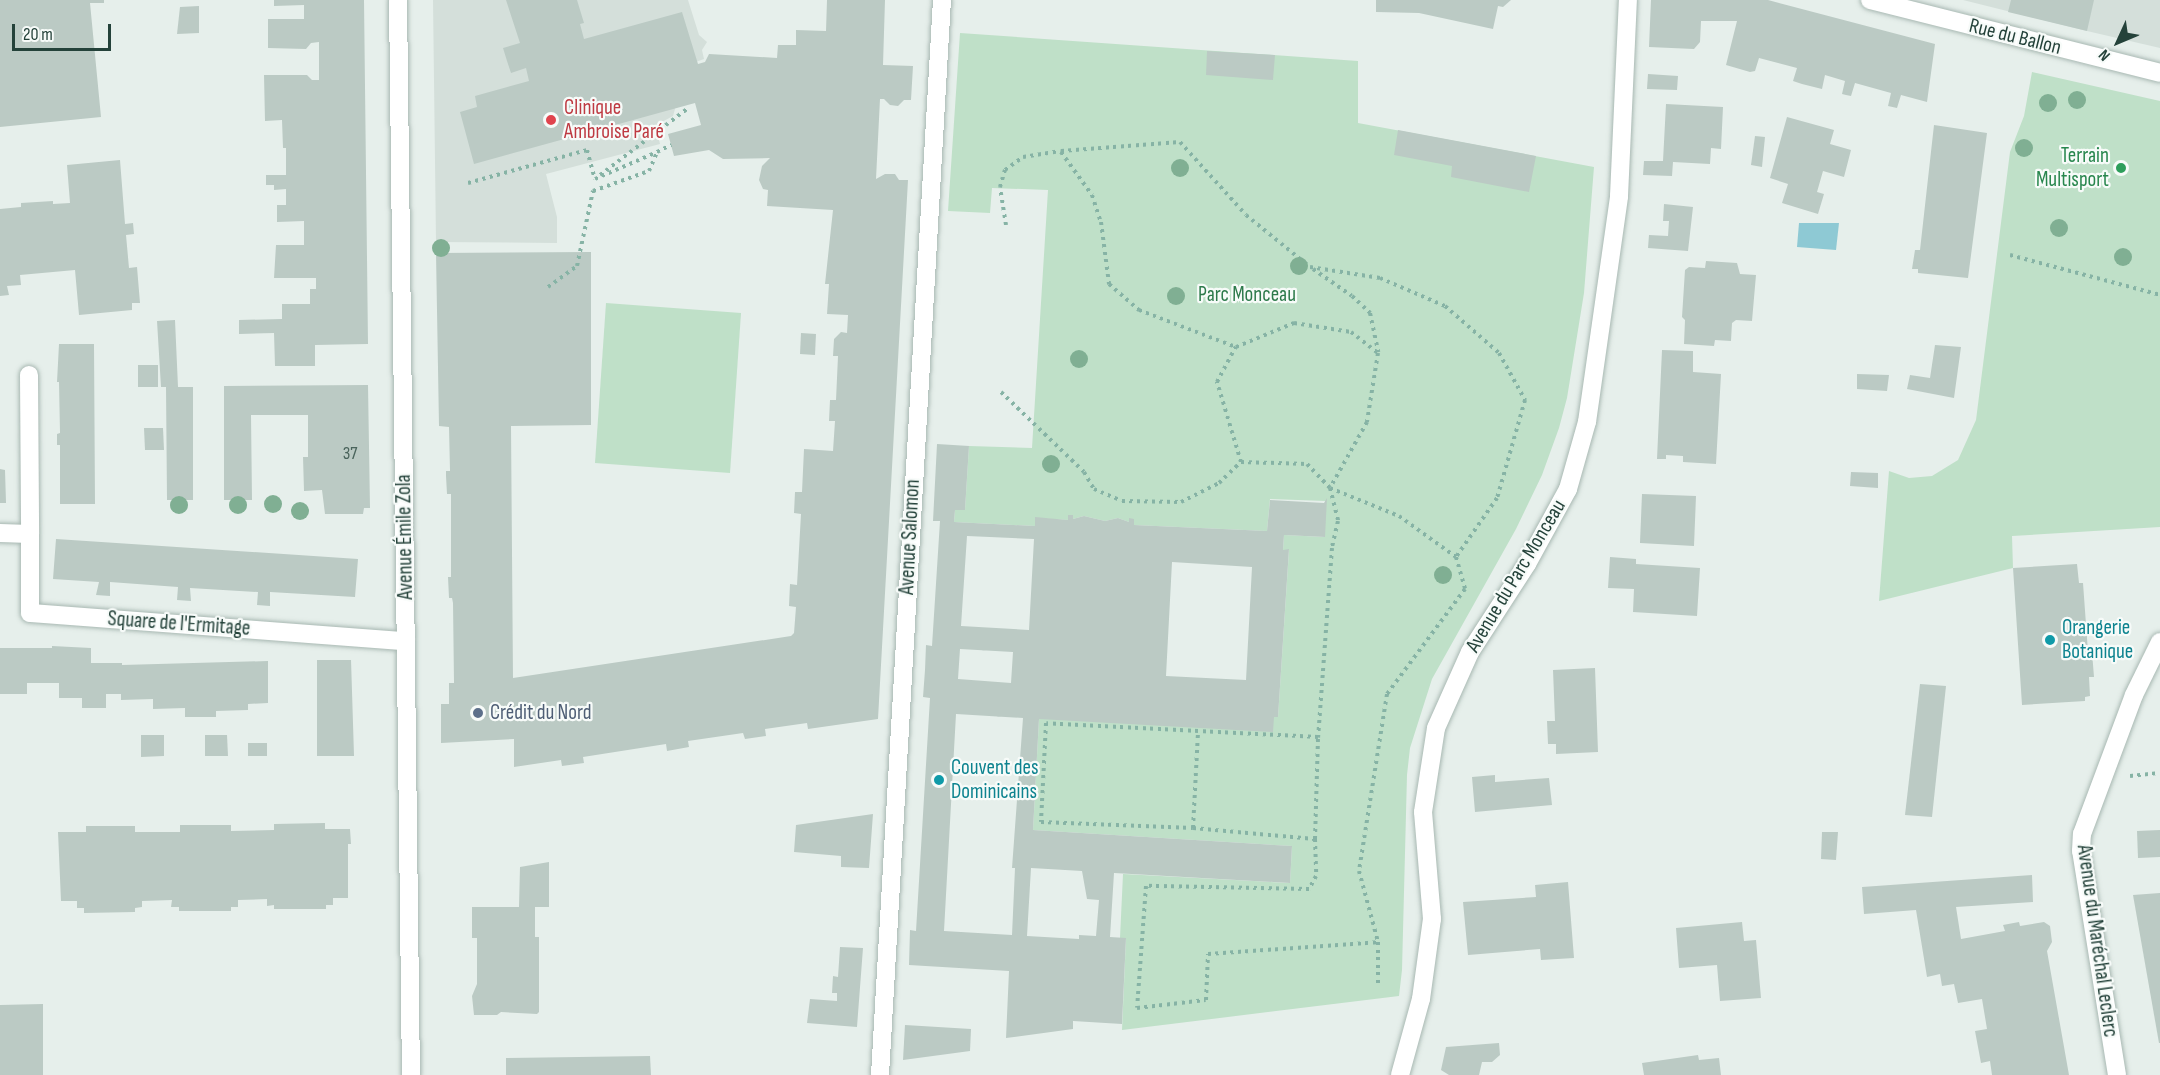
<!DOCTYPE html>
<html>
<head>
<meta charset="utf-8">
<style>
  body { margin:0 }
  #map { position:relative; width:2160px; height:1075px; overflow:hidden; background:#e6efeb; font-family:"Sofia Sans Condensed",sans-serif }
  div>[style] { position:absolute }
  [style*='--x'] { left:calc(var(--x)*1px); top:calc(var(--y)*1px); width:calc(var(--w)*1px); rotate:calc(var(--a)*1deg) }
  .built>* { inset:0; background:#d4dfda }
  .green>* { inset:0; background:#bfe0c8 }
  .water>* { inset:0; background:#8ec9d4 }
  .building>* { inset:0; background:#bbcac4 }
  .path>* { height:4px; margin-top:-2px; transform-origin:0; background:repeating-linear-gradient(90deg,#86b3a5 0 3px,transparent 0 7.5px) }
  .roads { filter:drop-shadow(0 0 2px #a8b8b2) drop-shadow(0 0 2px #a8b8b2) }
  .minor>* { height:18px; margin:-9px; padding:0 9px; transform-origin:9px; border-radius:9px; background:#fff }
  .tertiary>* { height:18px; margin:-9px; padding:0 9px; transform-origin:9px; border-radius:9px; background:#fff }
  .trees>* { width:18px; height:18px; margin:-9px; border-radius:50%; background:#80af93 }
  .dots>* { width:16px; height:16px; translate:-50% -50%; box-sizing:border-box; border:3px solid #f7fbf9; border-radius:50% }
  span { translate:-50% -50%; white-space:nowrap; text-align:center; line-height:1.15; -webkit-text-stroke:4.5px #f7fbf9; paint-order:stroke }
  .number-label { font-size:18px; color:#4a645c }
  .number-label span { -webkit-text-stroke-width:0 }
  .street-label { font-size:21px; color:#24423a }
  .health-label { font-size:21px; color:#be3a42 }
  .left { translate:0 -50%; text-align:left }
  .leisure-label { font-size:21px; color:#27864d }
  .right { translate:-100% -50%; text-align:right }
  .park-label { font-size:21px; color:#2d7a4b }
  .culture-label { font-size:21px; color:#0d838f }
  .service-label { font-size:21px; color:#4e5e75 }
  .north { position:absolute; left:2088px; top:12px; width:60px; height:60px; -webkit-text-stroke:4px #f7fbf9; paint-order:stroke; rotate:226deg; font-size:16px; font-weight:700; line-height:24px; text-align:center; color:#24423a }
  .north::after { content:''; display:block; margin:auto; width:21px; height:27px; background:#24423a; clip-path:polygon(50% 0,100% 100%,50% 72%,0 100%) }
  .scale { position:absolute; left:12px; top:24px; width:99px; height:27px; box-sizing:border-box; border:3px solid #24423a; border-top:0; padding-left:8px; font-size:18px; line-height:21px; white-space:nowrap; color:#24423a; -webkit-text-stroke:4px #f7fbf9; paint-order:stroke }
</style>
</head>
<body>
<div id="map">
  <div class="built">
    <div style="clip-path:polygon(433px 0,688px 0,699px 35px,707px 42px,702px 50px,704px 59px,665px 73px,675px 109px,673px 116px,660px 123px,658px 136px,660px 144px,546px 174px,557px 217px,557px 243px,436px 242px)"></div>
    <div style="clip-path:polygon(1963px 0,2160px 0,2160px 48px,2087px 31px)"></div>
  </div>
  <div class="green">
    <div style="clip-path:polygon(960px 33px,1358px 61px,1358px 123px,1594px 167px,1584px 293px,1567px 398px,1559px 428px,1542px 475px,1516px 529px,1432px 679px,1410px 748px,1407px 775px,1402px 970px,1399px 996px,1122px 1030px,1126px 938px,1120px 938px,1123px 874px,1290px 883px,1292px 846px,1033px 830px,1039px 719px,1278px 717px,1289px 550px,1283px 550px,1284px 535px,1324px 537px,1326px 501px,1270px 499px,1267px 531px,1134px 525px,1134px 519px,1129px 519px,1129px 522px,1118px 518px,1105px 521px,1084px 516px,1073px 519px,1073px 515px,1068px 515px,1068px 520px,1036px 518px,1035px 526px,954px 522px,955px 510px,965px 510px,969px 446px,1032px 448px,1048px 190px,992px 188px,990px 213px,948px 211px)"></div>
    <div style="clip-path:polygon(2032px 72px,2160px 101px,2160px 527px,2012px 536px,2013px 568px,1879px 601px,1889px 471px,1909px 478px,1932px 476px,1958px 460px,1976px 420px,2010px 152px,2024px 116px)"></div>
    <div style="clip-path:polygon(606px 303px,741px 313px,730px 473px,595px 463px)"></div>
  </div>
  <div class="water">
    <div style="clip-path:polygon(1799px 223px,1839px 223px,1836px 250px,1797px 247px)"></div>
  </div>
  <div class="building">
    <div style="clip-path:polygon(0 0,104px 0,104px 3px,90px 3px,101px 117px,0 127px)"></div>
    <div style="clip-path:polygon(274px 0,364px 0,368px 344px,315px 345px,315px 366px,275px 366px,274px 333px,239px 334px,239px 320px,282px 319px,282px 304px,310px 304px,310px 289px,316px 289px,316px 278px,274px 278px,276px 245px,304px 245px,304px 221px,277px 222px,277px 205px,286px 205px,286px 189px,274px 190px,274px 185px,266px 185px,266px 175px,286px 175px,286px 148px,283px 148px,282px 120px,265px 121px,264px 75px,307px 75px,312px 80px,319px 80px,319px 42px,311px 43px,306px 49px,268px 48px,268px 19px,304px 19px,304px 5px,274px 6px)"></div>
    <div style="clip-path:polygon(506px 0,577px 0,584px 23px,580px 24px,584px 39px,682px 12px,698px 64px,705px 62px,709px 54px,777px 58px,778px 45px,796px 45px,796px 30px,826px 31px,827px 0,885px 0,883px 65px,913px 66px,911px 100px,904px 100px,898px 106px,890px 105px,884px 99px,880px 99px,876px 179px,885px 174px,895px 174px,899px 180px,908px 180px,878px 719px,808px 729px,807px 723px,765px 729px,766px 736px,745px 739px,743px 733px,688px 741px,689px 747px,667px 751px,666px 744px,583px 757px,584px 763px,562px 766px,561px 760px,514px 767px,514px 739px,441px 743px,441px 704px,449px 704px,449px 683px,454px 683px,453px 603px,452px 598px,449px 598px,448px 577px,451px 577px,451px 494px,447px 494px,446px 476px,446px 471px,450px 471px,449px 427px,439px 426px,436px 253px,591px 252px,591px 425px,511px 426px,513px 678px,791px 636px,794px 633px,796px 607px,789px 606px,790px 584px,797px 585px,801px 514px,794px 513px,795px 492px,802px 492px,804px 449px,833px 451px,835px 421px,829px 421px,830px 400px,836px 400px,838px 356px,833px 356px,834px 339px,841px 332px,847px 333px,848px 315px,827px 314px,829px 284px,825px 284px,833px 210px,767px 206px,768px 190px,763px 189px,759px 180px,762px 166px,770px 158px,723px 159px,709px 150px,674px 156px,668px 134px,701px 125px,695px 103px,474px 164px,460px 112px,477px 107px,475px 96px,529px 81px,526px 68px,511px 73px,507px 61px,503px 48px,520px 43px)"></div>
    <div style="clip-path:polygon(1376px 0,1511px 0,1503px 7px,1498px 6px,1493px 29px,1419px 13px,1376px 12px)"></div>
    <div style="clip-path:polygon(1651px 0,1768px 0,1935px 44px,1927px 102px,1901px 95px,1897px 108px,1888px 106px,1891px 93px,1855px 83px,1851px 96px,1846px 95px,1842px 94px,1845px 81px,1825px 75px,1822px 89px,1802px 84px,1793px 81px,1797px 68px,1759px 58px,1755px 71px,1750px 72px,1726px 65px,1737px 21px,1701px 21px,1700px 42px,1694px 49px,1649px 47px)"></div>
    <div style="clip-path:polygon(2011px 0,2094px 0,2087px 31px,2008px 12px)"></div>
    <div style="clip-path:polygon(199px 6px,199px 33px,177px 34px,180px 7px)"></div>
    <div style="clip-path:polygon(1207px 51px,1275px 55px,1273px 80px,1206px 75px)"></div>
    <div style="clip-path:polygon(1648px 74px,1678px 76px,1677px 90px,1647px 89px)"></div>
    <div style="clip-path:polygon(1666px 104px,1723px 107px,1721px 149px,1711px 148px,1710px 164px,1673px 162px,1672px 176px,1643px 175px,1644px 161px,1663px 161px)"></div>
    <div style="clip-path:polygon(1787px 117px,1834px 130px,1830px 144px,1851px 150px,1844px 177px,1823px 171px,1817px 192px,1824px 194px,1818px 214px,1782px 203px,1788px 184px,1770px 178px)"></div>
    <div style="clip-path:polygon(1934px 125px,1987px 133px,1968px 278px,1918px 273px,1918px 269px,1912px 269px,1915px 250px,1920px 250px)"></div>
    <div style="clip-path:polygon(1398px 130px,1536px 156px,1529px 192px,1451px 177px,1452px 166px,1394px 155px)"></div>
    <div style="clip-path:polygon(1755px 136px,1765px 137px,1762px 167px,1751px 165px)"></div>
    <div style="clip-path:polygon(120px 160px,125px 224px,133px 223px,134px 234px,126px 235px,129px 268px,137px 267px,140px 303px,132px 303px,132px 310px,79px 315px,75px 270px,20px 275px,21px 285px,7px 286px,9px 295px,0 296px,0 209px,21px 207px,21px 203px,53px 201px,53px 204px,70px 203px,67px 165px)"></div>
    <div style="clip-path:polygon(1664px 204px,1693px 207px,1688px 251px,1648px 248px,1649px 235px,1668px 236px,1669px 221px,1663px 221px)"></div>
    <div style="clip-path:polygon(1706px 261px,1737px 263px,1740px 274px,1756px 275px,1752px 321px,1736px 320px,1732px 323px,1731px 341px,1715px 340px,1714px 346px,1684px 344px,1685px 320px,1682px 317px,1685px 270px,1689px 267px,1705px 268px)"></div>
    <div style="clip-path:polygon(175px 320px,178px 387px,193px 387px,193px 500px,167px 500px,166px 387px,161px 387px,157px 321px)"></div>
    <div style="clip-path:polygon(801px 333px,816px 334px,815px 355px,800px 354px)"></div>
    <div style="clip-path:polygon(59px 344px,94px 344px,95px 504px,60px 504px,60px 445px,57px 445px,57px 434px,60px 433px,59px 382px,57px 382px)"></div>
    <div style="clip-path:polygon(1935px 345px,1961px 347px,1954px 398px,1907px 389px,1910px 375px,1930px 378px)"></div>
    <div style="clip-path:polygon(1662px 350px,1693px 351px,1693px 372px,1721px 374px,1716px 464px,1683px 462px,1683px 456px,1666px 455px,1666px 459px,1657px 459px)"></div>
    <div style="clip-path:polygon(138px 365px,158px 365px,158px 387px,138px 387px)"></div>
    <div style="clip-path:polygon(1857px 374px,1889px 375px,1887px 391px,1857px 389px)"></div>
    <div style="clip-path:polygon(368px 385px,370px 508px,364px 508px,363px 514px,325px 514px,322px 490px,304px 491px,303px 457px,308px 457px,308px 415px,251px 415px,252px 500px,224px 500px,224px 386px)"></div>
    <div style="clip-path:polygon(144px 428px,163px 428px,164px 450px,145px 450px)"></div>
    <div style="clip-path:polygon(evenodd,937px 444px,969px 446px,965px 510px,955px 510px,954px 522px,1035px 526px,1035px 517px,1068px 520px,1068px 515px,1073px 515px,1073px 519px,1084px 516px,1105px 521px,1118px 518px,1129px 522px,1129px 518px,1134px 519px,1134px 525px,1267px 531px,1270px 500px,1324px 503px,1327px 498px,1325px 537px,1284px 535px,1283px 550px,1289px 549px,1278px 717px,1274px 717px,1273px 732px,1039px 719px,1033px 830px,1292px 846px,1290px 883px,1114px 873px,1110px 937px,1126px 938px,1122px 1024px,1073px 1021px,1073px 1029px,1006px 1038px,1009px 971px,909px 965px,910px 930px,916px 931px,930px 698px,923px 697px,925px 670px,926px 645px,932px 646px,940px 521px,933px 521px,937px 444px,967px 536px,1034px 539px,1029px 630px,961px 626px,967px 536px,937px 444px,1172px 562px,1252px 567px,1246px 680px,1166px 676px,1172px 562px,937px 444px,960px 649px,1013px 652px,1011px 683px,958px 679px,960px 649px,937px 444px,956px 714px,1023px 718px,1012px 868px,1015px 868px,1012px 935px,944px 931px,956px 714px,937px 444px,1031px 868px,1082px 871px,1087px 899px,1099px 900px,1096px 936px,1079px 935px,1079px 939px,1027px 936px,1031px 868px)"></div>
    <div style="clip-path:polygon(0 469px,5px 470px,6px 503px,0 503px)"></div>
    <div style="clip-path:polygon(1851px 472px,1878px 473px,1878px 488px,1850px 486px)"></div>
    <div style="clip-path:polygon(1642px 494px,1696px 496px,1694px 546px,1640px 543px)"></div>
    <div style="clip-path:polygon(56px 539px,358px 559px,355px 597px,270px 592px,270px 606px,257px 605px,258px 592px,190px 588px,191px 601px,177px 600px,178px 587px,110px 582px,110px 596px,96px 595px,99px 582px,53px 579px)"></div>
    <div style="clip-path:polygon(1610px 557px,1636px 559px,1636px 564px,1700px 568px,1697px 616px,1633px 612px,1634px 589px,1608px 588px)"></div>
    <div style="clip-path:polygon(2077px 564px,2079px 583px,2083px 583px,2088px 652px,2092px 652px,2094px 677px,2089px 677px,2090px 696px,2085px 697px,2085px 701px,2022px 705px,2013px 568px)"></div>
    <div style="clip-path:polygon(52px 646px,91px 648px,91px 663px,122px 663px,122px 665px,268px 661px,268px 703px,248px 704px,248px 710px,216px 711px,216px 717px,185px 717px,185px 708px,153px 709px,153px 699px,121px 700px,121px 694px,106px 694px,106px 708px,82px 708px,82px 698px,59px 698px,59px 683px,27px 683px,27px 694px,0 694px,0 648px,52px 648px)"></div>
    <div style="clip-path:polygon(317px 660px,351px 660px,354px 756px,317px 756px)"></div>
    <div style="clip-path:polygon(1595px 668px,1598px 752px,1556px 754px,1556px 744px,1548px 744px,1547px 721px,1555px 721px,1553px 670px)"></div>
    <div style="clip-path:polygon(1920px 684px,1946px 686px,1932px 817px,1905px 815px)"></div>
    <div style="clip-path:polygon(141px 735px,164px 735px,164px 756px,141px 757px)"></div>
    <div style="clip-path:polygon(205px 735px,227px 735px,228px 756px,205px 756px)"></div>
    <div style="clip-path:polygon(248px 743px,267px 743px,267px 756px,248px 756px)"></div>
    <div style="clip-path:polygon(1495px 775px,1495px 782px,1549px 778px,1552px 805px,1475px 812px,1472px 777px)"></div>
    <div style="clip-path:polygon(873px 814px,869px 868px,841px 867px,841px 856px,794px 852px,796px 825px)"></div>
    <div style="clip-path:polygon(325px 823px,325px 829px,350px 829px,351px 844px,348px 844px,348px 898px,333px 898px,333px 905px,326px 905px,326px 909px,274px 909px,274px 905px,267px 906px,267px 899px,238px 900px,238px 907px,231px 907px,231px 911px,179px 911px,179px 907px,171px 907px,172px 900px,142px 901px,142px 907px,135px 908px,135px 912px,84px 913px,84px 908px,77px 908px,77px 901px,61px 901px,58px 832px,86px 832px,86px 826px,135px 826px,135px 832px,180px 832px,180px 825px,231px 825px,231px 831px,274px 830px,274px 824px)"></div>
    <div style="clip-path:polygon(2160px 830px,2160px 857px,2138px 858px,2137px 831px)"></div>
    <div style="clip-path:polygon(1822px 832px,1838px 832px,1836px 860px,1821px 859px)"></div>
    <div style="clip-path:polygon(549px 862px,549px 907px,535px 907px,535px 937px,539px 937px,539px 1012px,537px 1014px,501px 1012px,497px 1015px,474px 1015px,472px 996px,477px 984px,477px 938px,472px 938px,472px 907px,519px 907px,520px 867px)"></div>
    <div style="clip-path:polygon(2032px 875px,2033px 902px,1956px 907px,1961px 939px,2005px 931px,2003px 925px,2019px 922px,2020px 926px,2044px 922px,2050px 926px,2052px 942px,2047px 951px,2069px 1075px,1992px 1075px,1990px 1061px,1981px 1063px,1975px 1031px,1987px 1029px,1982px 999px,1958px 1003px,1954px 984px,1942px 986px,1940px 974px,1927px 977px,1916px 910px,1864px 914px,1862px 887px)"></div>
    <div style="clip-path:polygon(1568px 882px,1574px 958px,1541px 960px,1540px 949px,1468px 955px,1463px 902px,1536px 897px,1535px 885px)"></div>
    <div style="clip-path:polygon(2160px 893px,2160px 1043px,2159px 1043px,2133px 895px)"></div>
    <div style="clip-path:polygon(1742px 922px,1744px 941px,1756px 940px,1761px 998px,1720px 1001px,1717px 965px,1679px 968px,1676px 928px)"></div>
    <div style="clip-path:polygon(840px 947px,863px 948px,857px 1027px,807px 1023px,810px 999px,837px 1001px,837px 993px,832px 993px,833px 976px,838px 977px)"></div>
    <div style="clip-path:polygon(43px 1004px,43px 1075px,0 1075px,0 1005px)"></div>
    <div style="clip-path:polygon(905px 1025px,971px 1029px,970px 1051px,903px 1060px)"></div>
    <div style="clip-path:polygon(1499px 1043px,1500px 1055px,1492px 1062px,1482px 1062px,1479px 1075px,1449px 1075px,1441px 1070px,1446px 1047px)"></div>
    <div style="clip-path:polygon(1698px 1055px,1699px 1060px,1719px 1058px,1721px 1075px,1644px 1075px,1642px 1063px)"></div>
    <div style="clip-path:polygon(650px 1056px,651px 1075px,506px 1075px,506px 1058px)"></div>
  </div>
  <div class="path">
    <div style="--x:1061;--y:152;--w:53;--a:54.2"></div>
    <div style="--x:1092;--y:195;--w:28;--a:72"></div>
    <div style="--x:1101;--y:222;--w:63;--a:82.6"></div>
    <div style="--x:1109;--y:284;--w:40;--a:41"></div>
    <div style="--x:1139;--y:310;--w:104;--a:20.9"></div>
    <div style="--x:600;--y:175;--w:109;--a:-37.2"></div>
    <div style="--x:468;--y:183;--w:123;--a:-15.5"></div>
    <div style="--x:587;--y:150;--w:30;--a:75"></div>
    <div style="--x:595;--y:179;--w:68;--a:-23.5"></div>
    <div style="--x:1006;--y:225;--w:38;--a:-99"></div>
    <div style="--x:1000;--y:187;--w:18;--a:-74"></div>
    <div style="--x:1005;--y:170;--w:22;--a:-36"></div>
    <div style="--x:1023;--y:157;--w:38;--a:-9"></div>
    <div style="--x:1061;--y:151;--w:119;--a:-4.3"></div>
    <div style="--x:1180;--y:142;--w:98;--a:47.9"></div>
    <div style="--x:1246;--y:215;--w:82;--a:39.1"></div>
    <div style="--x:1310;--y:267;--w:71;--a:8.9"></div>
    <div style="--x:1380;--y:278;--w:71;--a:23.3"></div>
    <div style="--x:1445;--y:306;--w:72;--a:41"></div>
    <div style="--x:1499;--y:353;--w:54;--a:61"></div>
    <div style="--x:1525;--y:400;--w:102;--a:105.9"></div>
    <div style="--x:1497;--y:498;--w:72;--a:124.8"></div>
    <div style="--x:2010;--y:255;--w:155;--a:14.9"></div>
    <div style="--x:1313;--y:269;--w:47;--a:34.7"></div>
    <div style="--x:1352;--y:296;--w:25;--a:43"></div>
    <div style="--x:1370;--y:313;--w:40;--a:78"></div>
    <div style="--x:548;--y:287;--w:36;--a:-36"></div>
    <div style="--x:577;--y:266;--w:77;--a:-78"></div>
    <div style="--x:593;--y:191;--w:59;--a:-19.7"></div>
    <div style="--x:649;--y:171;--w:21;--a:-67"></div>
    <div style="--x:657;--y:152;--w:16;--a:-27"></div>
    <div style="--x:1001;--y:392;--w:115;--a:43.9"></div>
    <div style="--x:1084;--y:472;--w:20;--a:60"></div>
    <div style="--x:1094;--y:489;--w:30;--a:23"></div>
    <div style="--x:1122;--y:501;--w:59;--a:1"></div>
    <div style="--x:1181;--y:502;--w:42;--a:-26.6"></div>
    <div style="--x:1219;--y:483;--w:30;--a:-44"></div>
    <div style="--x:1241;--y:462;--w:66;--a:1.7"></div>
    <div style="--x:1307;--y:464;--w:33;--a:46"></div>
    <div style="--x:1330;--y:488;--w:74;--a:22.1"></div>
    <div style="--x:1399;--y:516;--w:70;--a:35.7"></div>
    <div style="--x:1456;--y:557;--w:33;--a:74"></div>
    <div style="--x:1465;--y:589;--w:131;--a:126.6"></div>
    <div style="--x:1387;--y:694;--w:179;--a:99"></div>
    <div style="--x:1359;--y:871;--w:73;--a:75"></div>
    <div style="--x:1378;--y:942;--w:41;--a:90"></div>
    <div style="--x:1241;--y:462;--w:84;--a:-106.7"></div>
    <div style="--x:1217;--y:382;--w:40;--a:-62"></div>
    <div style="--x:1236;--y:347;--w:63;--a:-22.5"></div>
    <div style="--x:1294;--y:323;--w:58;--a:9"></div>
    <div style="--x:1351;--y:332;--w:34;--a:38"></div>
    <div style="--x:1378;--y:353;--w:70;--a:99.1"></div>
    <div style="--x:1367;--y:422;--w:76;--a:119.3"></div>
    <div style="--x:1330;--y:488;--w:34;--a:76"></div>
    <div style="--x:1338;--y:521;--w:28;--a:103"></div>
    <div style="--x:1332;--y:548;--w:190;--a:94.2"></div>
    <div style="--x:1318;--y:737;--w:272;--a:-177.1"></div>
    <div style="--x:1046;--y:723;--w:99;--a:92.9"></div>
    <div style="--x:1041;--y:822;--w:152;--a:2.3"></div>
    <div style="--x:1193;--y:828;--w:122;--a:5.2"></div>
    <div style="--x:1315;--y:839;--w:37;--a:88"></div>
    <div style="--x:1316;--y:876;--w:15;--a:118"></div>
    <div style="--x:1309;--y:889;--w:163;--a:-178.9"></div>
    <div style="--x:1146;--y:886;--w:122;--a:94.2"></div>
    <div style="--x:1137;--y:1008;--w:69;--a:-6.6"></div>
    <div style="--x:1206;--y:1000;--w:46;--a:-87.5"></div>
    <div style="--x:1208;--y:954;--w:170;--a:-4"></div>
    <div style="--x:2130;--y:776;--w:30;--a:-6"></div>
    <div style="--x:1193;--y:828;--w:96;--a:-87"></div>
    <div style="--x:1315;--y:839;--w:102;--a:-88.3"></div>
  </div>
  <div class="roads">
    <div class="minor">
      <div style="--x:29;--y:375;--w:159;--a:89.6"></div>
      <div style="--x:0;--y:533;--w:30;--a:2"></div>
      <div style="--x:30;--y:534;--w:79;--a:90"></div>
      <div style="--x:30;--y:613;--w:377;--a:4.3"></div>
      <div style="--x:880;--y:1075;--w:1077;--a:-86.7"></div>
      <div style="--x:1400;--y:1075;--w:79;--a:-74.6"></div>
      <div style="--x:1421;--y:999;--w:81;--a:-82.2"></div>
      <div style="--x:1432;--y:919;--w:107;--a:-94.8"></div>
      <div style="--x:1423;--y:812;--w:85;--a:-81.2"></div>
      <div style="--x:1436;--y:728;--w:83;--a:-65.9"></div>
      <div style="--x:1470;--y:652;--w:105;--a:-57.1"></div>
      <div style="--x:1527;--y:564;--w:85;--a:-61.3"></div>
      <div style="--x:1568;--y:489;--w:70;--a:-74.2"></div>
      <div style="--x:1587;--y:422;--w:228;--a:-81.9"></div>
      <div style="--x:1619;--y:196;--w:196;--a:-87.4"></div>
      <div style="--x:2117;--y:1075;--w:227;--a:-99.1"></div>
      <div style="--x:2081;--y:851;--w:17;--a:-87"></div>
      <div style="--x:2082;--y:834;--w:148;--a:-69.5"></div>
      <div style="--x:2134;--y:695;--w:59;--a:-63.9"></div>
    </div>
    <div class="tertiary">
      <div style="--x:398;--y:0;--w:1075;--a:89.31"></div>
      <div style="--x:1870;--y:0;--w:299;--a:14.1"></div>
    </div>
  </div>
  <div class="trees">
    <div style="left:2077px;top:100px"></div>
    <div style="left:2048px;top:103px"></div>
    <div style="left:2024px;top:148px"></div>
    <div style="left:1180px;top:168px"></div>
    <div style="left:2059px;top:228px"></div>
    <div style="left:441px;top:248px"></div>
    <div style="left:2123px;top:257px"></div>
    <div style="left:1299px;top:266px"></div>
    <div style="left:1176px;top:296px"></div>
    <div style="left:1079px;top:359px"></div>
    <div style="left:1051px;top:464px"></div>
    <div style="left:273px;top:504px"></div>
    <div style="left:179px;top:505px"></div>
    <div style="left:238px;top:505px"></div>
    <div style="left:300px;top:511px"></div>
    <div style="left:1443px;top:575px"></div>
  </div>
  <div class="dots">
    <div style="left:551px;top:120px;background:#e0444e"></div>
    <div style="left:2121px;top:168px;background:#2e9e5b"></div>
    <div style="left:2050px;top:640px;background:#0f9aa8"></div>
    <div style="left:478px;top:713px;background:#5c6f8a"></div>
    <div style="left:939px;top:780px;background:#0f9aa8"></div>
  </div>
  <div class="number-label">
    <span style="left:350px;top:454px">37</span>
  </div>
  <div class="street-label">
    <span style="left:2015px;top:37px;rotate:14deg">Rue du Ballon</span>
    <span style="left:405px;top:537px;rotate:-91deg">Avenue Émile Zola</span>
    <span style="left:910px;top:537px;rotate:-87deg">Avenue Salomon</span>
    <span style="left:1516px;top:576px;rotate:-59deg">Avenue du Parc Monceau</span>
    <span style="left:179px;top:624px;rotate:4deg">Square de l'Ermitage</span>
    <span style="left:2097px;top:941px;rotate:82deg">Avenue du Maréchal Leclerc</span>
  </div>
  <div class="health-label">
    <span class="left" style="left:564px;top:120px">Clinique<br>Ambroise Paré</span>
  </div>
  <div class="leisure-label">
    <span class="right" style="left:2109px;top:168px">Terrain<br>Multisport</span>
  </div>
  <div class="park-label">
    <span style="left:1247px;top:295px">Parc Monceau</span>
  </div>
  <div class="culture-label">
    <span class="left" style="left:2062px;top:640px">Orangerie<br>Botanique</span>
    <span class="left" style="left:951px;top:780px">Couvent des<br>Dominicains</span>
  </div>
  <div class="service-label">
    <span class="left" style="left:490px;top:713px">Crédit du Nord</span>
  </div>
  <div class="north">N</div>
  <div class="scale">20 m</div>
</div>
</body>
</html>
